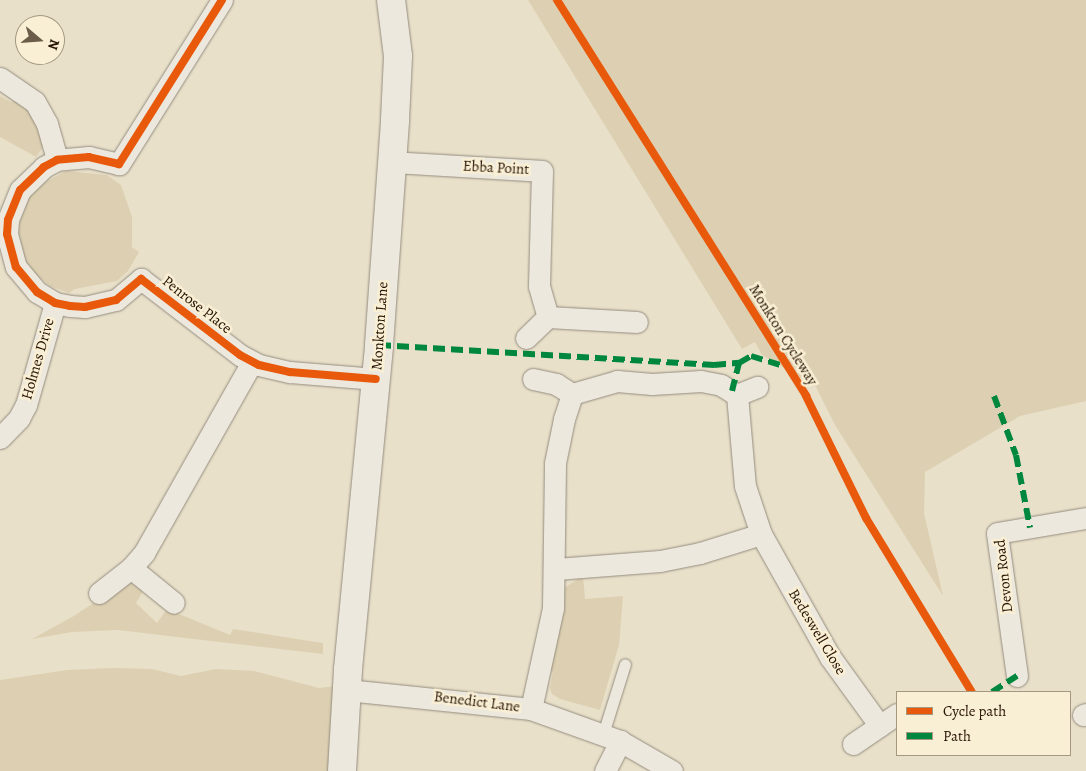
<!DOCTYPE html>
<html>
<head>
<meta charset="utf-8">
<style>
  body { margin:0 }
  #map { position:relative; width:1086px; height:771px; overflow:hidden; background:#e9e0ca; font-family:Alegreya,serif }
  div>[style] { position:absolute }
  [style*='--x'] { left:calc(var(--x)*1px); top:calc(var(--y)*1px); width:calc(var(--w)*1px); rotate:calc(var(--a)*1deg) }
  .green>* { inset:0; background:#ddd0b2 }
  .roads { filter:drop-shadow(0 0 1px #948c7e) drop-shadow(0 0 1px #948c7e) }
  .service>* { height:11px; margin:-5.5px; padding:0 5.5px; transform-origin:5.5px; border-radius:5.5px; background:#ece8dd }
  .minor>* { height:21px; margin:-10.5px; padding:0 10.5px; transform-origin:10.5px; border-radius:10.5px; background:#ece8dd }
  .tertiary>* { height:28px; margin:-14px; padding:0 14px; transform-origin:14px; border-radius:14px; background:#ece8dd }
  .quiet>* { height:6px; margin-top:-3px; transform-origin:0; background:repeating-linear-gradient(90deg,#00873e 0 12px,transparent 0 18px) }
  .cycleway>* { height:8px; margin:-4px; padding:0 4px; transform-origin:4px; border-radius:4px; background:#e8590c }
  span { translate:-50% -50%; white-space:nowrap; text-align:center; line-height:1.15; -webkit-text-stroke:5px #f9efd4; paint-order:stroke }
  .street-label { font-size:15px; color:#271304 }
  .legend { position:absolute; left:896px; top:691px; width:175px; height:65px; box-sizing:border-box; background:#f9efd4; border:1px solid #a59781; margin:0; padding:6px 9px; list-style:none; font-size:15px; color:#271304 }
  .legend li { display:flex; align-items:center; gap:10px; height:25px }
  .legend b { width:25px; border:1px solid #a59781 }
  .north { position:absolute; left:15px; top:15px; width:50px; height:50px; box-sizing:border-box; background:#f9efd4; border:1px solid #a59781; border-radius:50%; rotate:108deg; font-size:14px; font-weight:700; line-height:20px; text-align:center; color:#271304 }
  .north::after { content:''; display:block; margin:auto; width:18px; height:22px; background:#6b5b49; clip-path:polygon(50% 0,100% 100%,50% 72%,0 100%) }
</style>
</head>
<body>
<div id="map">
  <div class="green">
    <div style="clip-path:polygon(528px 0,1086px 0,1086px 401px,1020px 416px,925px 472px,924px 513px,943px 596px,835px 425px,816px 387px,762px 355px,755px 342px,742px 349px)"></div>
    <div style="clip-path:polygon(0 96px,11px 102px,21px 99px,37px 121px,43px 147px,36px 157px,0 137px)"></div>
    <div style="clip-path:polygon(66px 171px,107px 175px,121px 185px,132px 217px,132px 247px,139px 252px,128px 271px,117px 281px,75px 289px,69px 293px,50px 286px,35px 274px,24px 258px,18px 239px,19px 219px,25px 201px,38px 186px)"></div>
    <div style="clip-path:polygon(583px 576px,585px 599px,623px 596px,619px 645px,600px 710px,560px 699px,552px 694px,550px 688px,553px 672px,549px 670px,561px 590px)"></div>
    <div style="clip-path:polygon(126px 582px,145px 588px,136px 603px,157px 623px,167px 609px,230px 635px,233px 629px,323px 643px,323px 654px,118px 630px,72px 632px,32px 639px,72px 617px)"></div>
    <div style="clip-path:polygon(112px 668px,152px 669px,181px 676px,216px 669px,254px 671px,319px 688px,335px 686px,333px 771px,0 771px,0 680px,67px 670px)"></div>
  </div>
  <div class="roads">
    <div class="service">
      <div style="--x:603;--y:734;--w:73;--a:-72.6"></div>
    </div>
    <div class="minor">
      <div style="--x:222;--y:0;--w:194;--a:122.1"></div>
      <div style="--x:119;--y:164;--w:31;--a:-167"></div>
      <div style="--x:89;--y:157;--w:32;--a:175"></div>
      <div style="--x:57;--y:160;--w:15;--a:152"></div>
      <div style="--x:44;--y:167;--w:33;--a:136"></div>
      <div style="--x:20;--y:190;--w:32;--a:112"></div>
      <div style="--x:8;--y:220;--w:14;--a:94"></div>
      <div style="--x:7;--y:234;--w:34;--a:75"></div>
      <div style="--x:16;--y:267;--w:33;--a:50"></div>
      <div style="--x:37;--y:292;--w:21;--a:31"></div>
      <div style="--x:55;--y:303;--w:15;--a:11"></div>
      <div style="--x:70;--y:306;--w:15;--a:4"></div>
      <div style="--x:85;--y:307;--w:32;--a:-13"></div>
      <div style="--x:116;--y:300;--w:33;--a:-40"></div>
      <div style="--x:141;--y:279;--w:125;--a:37.5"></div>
      <div style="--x:240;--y:355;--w:21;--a:28"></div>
      <div style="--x:259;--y:365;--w:32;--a:13"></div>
      <div style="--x:290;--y:372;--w:86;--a:4.7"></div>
      <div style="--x:0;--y:78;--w:42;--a:34.4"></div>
      <div style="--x:35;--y:102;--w:25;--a:61"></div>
      <div style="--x:47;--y:124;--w:37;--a:74"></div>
      <div style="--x:392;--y:162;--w:150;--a:3.4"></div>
      <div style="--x:542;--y:171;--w:115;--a:91.5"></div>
      <div style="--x:539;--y:286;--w:32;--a:74"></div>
      <div style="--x:548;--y:317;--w:89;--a:3.2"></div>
      <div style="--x:526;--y:338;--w:30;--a:-44"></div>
      <div style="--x:533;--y:379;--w:24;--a:12"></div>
      <div style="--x:556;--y:384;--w:19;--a:32"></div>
      <div style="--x:737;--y:395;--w:91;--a:85"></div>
      <div style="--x:745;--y:486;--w:51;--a:71.6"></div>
      <div style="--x:761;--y:534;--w:141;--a:60.7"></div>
      <div style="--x:830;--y:657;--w:85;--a:54.1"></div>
      <div style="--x:0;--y:438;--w:28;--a:-46"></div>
      <div style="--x:19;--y:418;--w:15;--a:-62"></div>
      <div style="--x:26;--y:405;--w:106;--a:-74.1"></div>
      <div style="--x:131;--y:568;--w:55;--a:39.1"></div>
      <div style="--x:556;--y:569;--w:104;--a:-4.4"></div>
      <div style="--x:660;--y:561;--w:41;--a:-11.3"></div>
      <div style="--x:700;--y:553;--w:64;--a:-17.3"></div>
      <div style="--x:99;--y:593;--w:41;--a:-38"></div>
      <div style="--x:131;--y:568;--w:20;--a:-49"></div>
      <div style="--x:144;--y:553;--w:219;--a:-60.5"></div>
      <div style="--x:1017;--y:676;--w:144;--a:-98"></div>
      <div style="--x:997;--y:533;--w:90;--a:-9.6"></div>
      <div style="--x:347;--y:690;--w:185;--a:5.9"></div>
      <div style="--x:531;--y:709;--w:95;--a:19.8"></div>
      <div style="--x:620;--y:741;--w:60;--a:30"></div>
      <div style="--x:531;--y:709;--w:103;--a:-77.7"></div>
      <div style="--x:553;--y:608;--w:145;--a:-89.2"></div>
      <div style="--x:555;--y:463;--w:45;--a:-78.4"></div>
      <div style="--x:564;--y:419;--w:26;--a:-72"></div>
      <div style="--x:572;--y:394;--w:47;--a:-16.1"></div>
      <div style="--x:617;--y:381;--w:35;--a:5"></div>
      <div style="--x:652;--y:384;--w:49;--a:-3.5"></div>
      <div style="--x:701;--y:381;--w:20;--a:11"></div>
      <div style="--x:721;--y:385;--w:19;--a:32"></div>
      <div style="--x:737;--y:395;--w:22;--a:-22"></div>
      <div style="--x:1083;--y:715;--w:3;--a:-18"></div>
      <div style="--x:853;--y:744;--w:53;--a:-34.3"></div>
      <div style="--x:605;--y:771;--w:34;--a:-63"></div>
    </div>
    <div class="tertiary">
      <div style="--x:342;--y:771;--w:102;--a:-86.6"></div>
      <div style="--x:348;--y:669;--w:325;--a:-84.5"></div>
      <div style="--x:379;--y:345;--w:226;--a:-85.9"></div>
      <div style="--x:395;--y:120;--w:64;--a:-87.3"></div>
      <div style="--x:398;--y:56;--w:56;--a:-97.1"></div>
    </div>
  </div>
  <div class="quiet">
    <div style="--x:379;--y:345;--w:336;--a:3.4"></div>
    <div style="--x:714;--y:365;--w:25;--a:-5"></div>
    <div style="--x:739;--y:363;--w:14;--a:-30"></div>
    <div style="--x:751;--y:356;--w:38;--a:17"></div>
    <div style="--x:732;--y:391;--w:29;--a:-76"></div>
    <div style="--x:994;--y:396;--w:63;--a:69.6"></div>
    <div style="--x:1016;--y:455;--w:74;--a:79.1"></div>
    <div style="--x:992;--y:692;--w:30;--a:-33"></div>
  </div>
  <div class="cycleway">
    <div style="--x:222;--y:0;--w:194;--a:122.1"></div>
    <div style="--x:119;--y:164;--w:31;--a:-167"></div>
    <div style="--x:89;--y:157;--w:32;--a:175"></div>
    <div style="--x:57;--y:160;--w:15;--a:152"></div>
    <div style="--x:44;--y:167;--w:33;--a:136"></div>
    <div style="--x:20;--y:190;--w:32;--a:112"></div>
    <div style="--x:8;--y:220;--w:14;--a:94"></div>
    <div style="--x:7;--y:234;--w:34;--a:75"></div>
    <div style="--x:16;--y:267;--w:33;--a:50"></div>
    <div style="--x:37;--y:292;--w:21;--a:31"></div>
    <div style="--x:55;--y:303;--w:15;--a:11"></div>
    <div style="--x:70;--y:306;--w:15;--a:4"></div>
    <div style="--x:85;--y:307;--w:32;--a:-13"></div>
    <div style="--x:116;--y:300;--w:33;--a:-40"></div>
    <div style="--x:141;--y:279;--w:125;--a:37.5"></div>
    <div style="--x:240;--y:355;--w:21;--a:28"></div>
    <div style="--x:259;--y:365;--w:32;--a:13"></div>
    <div style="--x:290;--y:372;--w:86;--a:4.7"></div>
    <div style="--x:557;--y:0;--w:468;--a:57.8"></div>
    <div style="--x:806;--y:396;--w:136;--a:63.8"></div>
    <div style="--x:866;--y:518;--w:204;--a:58.7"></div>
  </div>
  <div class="street-label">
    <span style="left:496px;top:168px;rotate:3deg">Ebba Point</span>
    <span style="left:197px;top:305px;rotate:38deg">Penrose Place</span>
    <span style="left:380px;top:326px;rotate:-86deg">Monkton Lane</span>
    <span style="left:783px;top:335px;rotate:58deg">Monkton Cycleway</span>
    <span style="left:38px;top:359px;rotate:-74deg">Holmes Drive</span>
    <span style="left:1004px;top:576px;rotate:-96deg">Devon Road</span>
    <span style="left:817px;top:632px;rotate:59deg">Bedeswell Close</span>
    <span style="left:477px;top:702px;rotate:7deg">Benedict Lane</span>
  </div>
  <ul class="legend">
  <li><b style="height:6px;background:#e8590c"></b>Cycle path</li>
  <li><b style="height:6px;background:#00873e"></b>Path</li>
  </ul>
  <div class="north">N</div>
</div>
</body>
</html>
